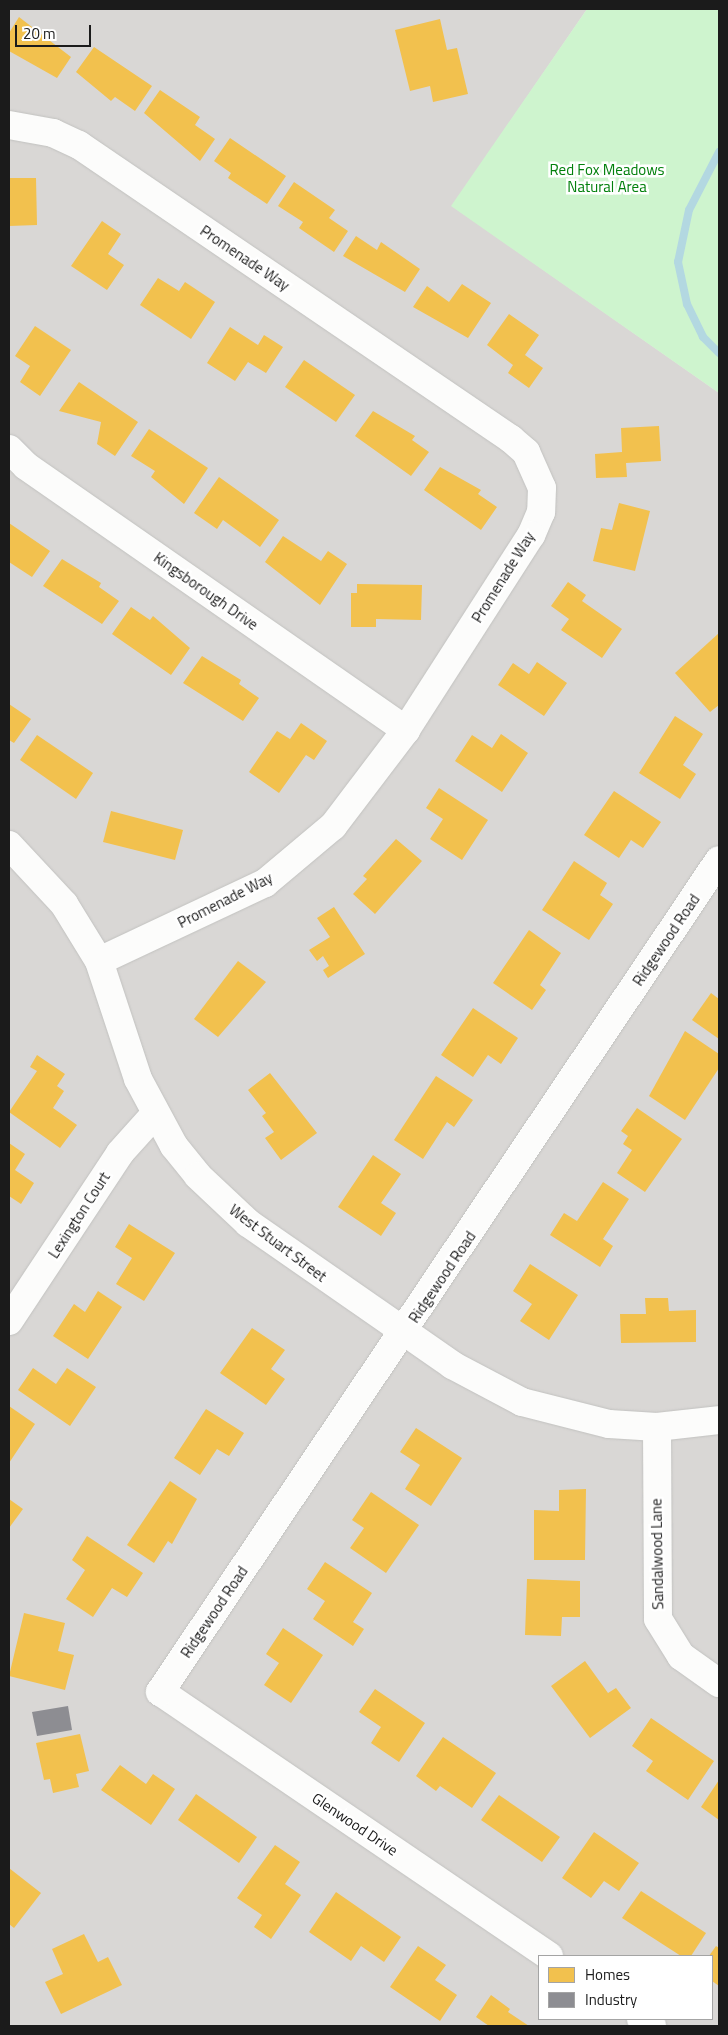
<!DOCTYPE html>
<html>
<head>
<meta charset="utf-8">
<style>
  body { margin:0 }
  #map { position:relative; width:728px; height:2035px; overflow:hidden; background:#eae8e4; font-family:"Titillium Web",sans-serif }
  div>[style] { position:absolute }
  [style*='--x'] { left:calc(var(--x)*1px); top:calc(var(--y)*1px); width:calc(var(--w)*1px); rotate:calc(var(--a)*1deg) }
  .residential>* { inset:0; background:#d9d7d5 }
  .park>* { inset:0; background:#cef4ce }
  .homes>* { inset:0; background:#f2c14e }
  .industry>* { inset:0; background:#8d8d92 }
  .stream>* { height:8px; margin:-4px; padding:0 4px; transform-origin:4px; border-radius:4px; background:#b3d8e1 }
  .roads { filter:drop-shadow(0 0 1px #c2c2c0) drop-shadow(0 0 1px #c2c2c0) }
  .minor>* { height:28px; margin:-14px; padding:0 14px; transform-origin:14px; border-radius:14px; background:#fcfcfb }
  span { translate:-50% -50%; white-space:nowrap; text-align:center; line-height:1.15; -webkit-text-stroke:5px #fff; paint-order:stroke }
  .park-label { font-size:15px; color:#02800c }
  .street-label { font-size:15px; color:#1b1b1b }
  .frame { position:absolute; inset:0; border:10px solid #1b1b1b; pointer-events:none }
  .legend { position:absolute; left:538px; top:1955px; width:175px; height:65px; box-sizing:border-box; background:#fff; border:1px solid #a4a4a4; margin:0; padding:6px 9px; list-style:none; font-size:15px; color:#1b1b1b }
  .legend li { display:flex; align-items:center; gap:10px; height:25px }
  .legend b { width:25px; border:1px solid #a4a4a4 }
  .scale { position:absolute; left:15px; top:25px; width:76px; height:22px; box-sizing:border-box; border:2px solid #1b1b1b; border-top:0; padding-left:6px; font-size:15px; line-height:18px; white-space:nowrap; color:#1b1b1b; -webkit-text-stroke:4px #fff; paint-order:stroke }
</style>
</head>
<body>
<div id="map">
  <div class="residential">
    <div style="clip-path:polygon(evenodd,9px 9px,587px 9px,452px 206px,719px 393px,719px 2026px,9px 2026px,9px 9px,539px 1956px,712px 1956px,712px 2019px,539px 2019px,539px 1956px)"></div>
  </div>
  <div class="park">
    <div style="clip-path:polygon(587px 9px,719px 9px,719px 393px,451px 206px)"></div>
  </div>
  <div class="homes">
    <div style="clip-path:polygon(19px 17px,71px 57px,57px 78px,9px 51px,9px 33px)"></div>
    <div style="clip-path:polygon(440px 19px,447px 50px,457px 48px,468px 94px,433px 102px,430px 86px,410px 91px,395px 30px)"></div>
    <div style="clip-path:polygon(94px 47px,152px 86px,135px 111px,115px 97px,111px 101px,76px 72px)"></div>
    <div style="clip-path:polygon(160px 90px,200px 117px,195px 125px,215px 139px,200px 161px,144px 113px)"></div>
    <div style="clip-path:polygon(230px 138px,286px 176px,267px 204px,228px 178px,231px 173px,214px 161px)"></div>
    <div style="clip-path:polygon(9px 178px,36px 178px,37px 225px,9px 226px)"></div>
    <div style="clip-path:polygon(294px 182px,335px 210px,329px 218px,348px 231px,334px 252px,299px 228px,303px 222px,278px 206px)"></div>
    <div style="clip-path:polygon(102px 221px,121px 234px,108px 254px,124px 265px,107px 290px,71px 266px)"></div>
    <div style="clip-path:polygon(356px 236px,377px 250px,381px 242px,420px 269px,405px 292px,343px 256px)"></div>
    <div style="clip-path:polygon(158px 278px,179px 291px,185px 282px,215px 302px,191px 339px,140px 305px)"></div>
    <div style="clip-path:polygon(462px 284px,491px 303px,468px 338px,413px 307px,427px 286px,449px 302px)"></div>
    <div style="clip-path:polygon(509px 314px,539px 335px,525px 355px,543px 368px,529px 388px,508px 373px,513px 365px,487px 345px)"></div>
    <div style="clip-path:polygon(35px 326px,71px 350px,40px 396px,20px 382px,30px 366px,15px 356px)"></div>
    <div style="clip-path:polygon(230px 327px,258px 345px,264px 335px,283px 347px,266px 373px,248px 362px,235px 381px,207px 363px)"></div>
    <div style="clip-path:polygon(304px 360px,355px 395px,336px 422px,285px 387px)"></div>
    <div style="clip-path:polygon(79px 382px,138px 422px,115px 456px,97px 444px,101px 422px,59px 411px)"></div>
    <div style="clip-path:polygon(373px 411px,415px 436px,412px 440px,429px 452px,411px 476px,355px 436px)"></div>
    <div style="clip-path:polygon(659px 426px,661px 461px,626px 463px,627px 477px,596px 478px,595px 454px,622px 452px,621px 428px)"></div>
    <div style="clip-path:polygon(149px 429px,208px 468px,184px 504px,151px 477px,155px 471px,131px 456px)"></div>
    <div style="clip-path:polygon(440px 467px,481px 490px,478px 494px,497px 507px,481px 530px,424px 490px)"></div>
    <div style="clip-path:polygon(219px 477px,279px 520px,260px 547px,223px 520px,217px 529px,194px 513px)"></div>
    <div style="clip-path:polygon(619px 503px,650px 511px,635px 571px,593px 561px,601px 528px,612px 530px)"></div>
    <div style="clip-path:polygon(9px 523px,50px 551px,32px 577px,9px 562px)"></div>
    <div style="clip-path:polygon(283px 536px,321px 561px,328px 551px,347px 564px,320px 605px,265px 562px)"></div>
    <div style="clip-path:polygon(62px 559px,101px 583px,99px 587px,119px 601px,102px 624px,43px 586px)"></div>
    <div style="clip-path:polygon(568px 582px,586px 595px,582px 601px,622px 629px,602px 658px,561px 630px,569px 619px,551px 606px)"></div>
    <div style="clip-path:polygon(357px 584px,422px 585px,421px 620px,376px 619px,376px 627px,351px 627px,351px 593px,357px 593px)"></div>
    <div style="clip-path:polygon(131px 607px,150px 620px,153px 616px,190px 648px,171px 675px,112px 634px)"></div>
    <div style="clip-path:polygon(719px 633px,719px 705px,710px 712px,675px 673px)"></div>
    <div style="clip-path:polygon(202px 656px,241px 680px,239px 684px,259px 698px,243px 721px,183px 683px)"></div>
    <div style="clip-path:polygon(537px 662px,567px 683px,544px 716px,498px 685px,513px 663px,529px 674px)"></div>
    <div style="clip-path:polygon(9px 704px,31px 719px,14px 743px,9px 740px)"></div>
    <div style="clip-path:polygon(675px 716px,703px 734px,683px 765px,696px 774px,680px 799px,639px 773px)"></div>
    <div style="clip-path:polygon(301px 723px,327px 741px,314px 760px,306px 755px,279px 793px,249px 772px,277px 731px,290px 739px)"></div>
    <div style="clip-path:polygon(501px 734px,528px 753px,502px 792px,455px 761px,472px 735px,492px 748px)"></div>
    <div style="clip-path:polygon(37px 735px,93px 773px,76px 799px,20px 760px)"></div>
    <div style="clip-path:polygon(439px 788px,488px 820px,462px 860px,430px 839px,443px 819px,426px 808px)"></div>
    <div style="clip-path:polygon(614px 791px,661px 822px,643px 848px,631px 840px,619px 858px,584px 835px)"></div>
    <div style="clip-path:polygon(111px 811px,183px 830px,175px 860px,103px 842px)"></div>
    <div style="clip-path:polygon(396px 839px,422px 861px,375px 914px,353px 894px,367px 879px,363px 876px)"></div>
    <div style="clip-path:polygon(574px 861px,607px 883px,600px 895px,613px 904px,589px 940px,542px 910px)"></div>
    <div style="clip-path:polygon(334px 907px,365px 954px,328px 978px,323px 970px,329px 966px,323px 956px,317px 961px,309px 950px,330px 937px,317px 918px)"></div>
    <div style="clip-path:polygon(529px 930px,561px 953px,540px 985px,546px 990px,532px 1010px,493px 983px)"></div>
    <div style="clip-path:polygon(238px 961px,266px 982px,218px 1037px,194px 1019px)"></div>
    <div style="clip-path:polygon(711px 993px,719px 999px,719px 1039px,692px 1020px)"></div>
    <div style="clip-path:polygon(473px 1008px,518px 1038px,501px 1064px,488px 1055px,473px 1077px,441px 1055px)"></div>
    <div style="clip-path:polygon(685px 1031px,719px 1054px,719px 1068px,685px 1120px,649px 1096px)"></div>
    <div style="clip-path:polygon(37px 1055px,65px 1074px,57px 1086px,64px 1091px,53px 1108px,77px 1125px,60px 1148px,9px 1112px,37px 1071px,30px 1067px)"></div>
    <div style="clip-path:polygon(270px 1073px,317px 1133px,281px 1160px,265px 1138px,274px 1132px,262px 1116px,266px 1113px,248px 1090px)"></div>
    <div style="clip-path:polygon(436px 1076px,473px 1100px,454px 1127px,447px 1122px,423px 1159px,394px 1140px)"></div>
    <div style="clip-path:polygon(637px 1108px,682px 1139px,645px 1192px,617px 1173px,632px 1150px,623px 1144px,628px 1136px,621px 1131px)"></div>
    <div style="clip-path:polygon(9px 1143px,25px 1154px,15px 1170px,34px 1183px,21px 1204px,9px 1196px)"></div>
    <div style="clip-path:polygon(373px 1155px,401px 1174px,381px 1203px,396px 1213px,381px 1236px,338px 1207px)"></div>
    <div style="clip-path:polygon(603px 1182px,629px 1199px,603px 1239px,613px 1246px,600px 1267px,550px 1235px,564px 1213px,577px 1221px)"></div>
    <div style="clip-path:polygon(129px 1224px,175px 1253px,144px 1301px,116px 1284px,132px 1258px,115px 1247px)"></div>
    <div style="clip-path:polygon(530px 1264px,578px 1295px,549px 1340px,520px 1321px,532px 1304px,513px 1291px)"></div>
    <div style="clip-path:polygon(98px 1291px,122px 1307px,88px 1359px,53px 1336px,74px 1304px,85px 1312px)"></div>
    <div style="clip-path:polygon(645px 1298px,668px 1298px,669px 1311px,696px 1310px,696px 1342px,621px 1343px,620px 1314px,646px 1314px)"></div>
    <div style="clip-path:polygon(252px 1328px,285px 1350px,271px 1369px,285px 1379px,266px 1405px,220px 1373px)"></div>
    <div style="clip-path:polygon(33px 1368px,56px 1384px,67px 1368px,96px 1387px,70px 1426px,18px 1390px)"></div>
    <div style="clip-path:polygon(9px 1406px,35px 1424px,9px 1463px)"></div>
    <div style="clip-path:polygon(206px 1409px,244px 1433px,229px 1456px,217px 1449px,200px 1475px,174px 1458px)"></div>
    <div style="clip-path:polygon(416px 1428px,462px 1458px,431px 1506px,405px 1489px,420px 1465px,400px 1452px)"></div>
    <div style="clip-path:polygon(170px 1481px,197px 1499px,172px 1544px,168px 1541px,154px 1563px,127px 1545px)"></div>
    <div style="clip-path:polygon(586px 1489px,585px 1560px,534px 1560px,534px 1510px,559px 1511px,559px 1490px)"></div>
    <div style="clip-path:polygon(371px 1492px,419px 1525px,386px 1573px,350px 1548px,364px 1528px,352px 1520px)"></div>
    <div style="clip-path:polygon(9px 1499px,23px 1509px,9px 1528px)"></div>
    <div style="clip-path:polygon(87px 1536px,143px 1573px,127px 1597px,112px 1588px,93px 1617px,66px 1599px,85px 1570px,72px 1560px)"></div>
    <div style="clip-path:polygon(325px 1562px,372px 1593px,353px 1622px,364px 1629px,353px 1646px,313px 1619px,325px 1601px,307px 1589px)"></div>
    <div style="clip-path:polygon(527px 1579px,580px 1581px,580px 1617px,562px 1617px,561px 1636px,525px 1635px)"></div>
    <div style="clip-path:polygon(24px 1613px,65px 1623px,58px 1651px,74px 1655px,65px 1690px,9px 1676px)"></div>
    <div style="clip-path:polygon(283px 1628px,323px 1655px,291px 1703px,264px 1685px,279px 1663px,266px 1654px)"></div>
    <div style="clip-path:polygon(585px 1661px,608px 1693px,616px 1688px,631px 1708px,590px 1738px,551px 1686px)"></div>
    <div style="clip-path:polygon(375px 1689px,425px 1723px,399px 1762px,371px 1743px,381px 1727px,359px 1712px)"></div>
    <div style="clip-path:polygon(651px 1718px,714px 1761px,688px 1800px,646px 1771px,653px 1761px,632px 1746px)"></div>
    <div style="clip-path:polygon(80px 1734px,89px 1771px,76px 1774px,79px 1787px,53px 1793px,50px 1779px,44px 1780px,36px 1743px)"></div>
    <div style="clip-path:polygon(443px 1737px,496px 1773px,472px 1808px,440px 1786px,436px 1791px,416px 1776px)"></div>
    <div style="clip-path:polygon(120px 1765px,146px 1784px,153px 1774px,175px 1789px,151px 1825px,101px 1790px)"></div>
    <div style="clip-path:polygon(719px 1780px,719px 1820px,701px 1807px)"></div>
    <div style="clip-path:polygon(196px 1794px,257px 1837px,239px 1863px,178px 1820px)"></div>
    <div style="clip-path:polygon(499px 1795px,560px 1837px,542px 1862px,481px 1820px)"></div>
    <div style="clip-path:polygon(594px 1832px,639px 1863px,619px 1891px,604px 1881px,591px 1898px,562px 1878px)"></div>
    <div style="clip-path:polygon(275px 1845px,300px 1862px,285px 1884px,301px 1895px,271px 1939px,254px 1927px,262px 1915px,237px 1898px)"></div>
    <div style="clip-path:polygon(9px 1868px,41px 1893px,14px 1928px,9px 1924px)"></div>
    <div style="clip-path:polygon(641px 1891px,706px 1933px,691px 1956px,681px 1956px,622px 1918px)"></div>
    <div style="clip-path:polygon(336px 1892px,401px 1937px,384px 1962px,361px 1946px,351px 1961px,309px 1932px)"></div>
    <div style="clip-path:polygon(84px 1934px,98px 1962px,108px 1957px,122px 1985px,61px 2014px,45px 1982px,63px 1974px,52px 1949px)"></div>
    <div style="clip-path:polygon(418px 1946px,446px 1965px,435px 1980px,457px 1995px,440px 2021px,390px 1987px)"></div>
    <div style="clip-path:polygon(716px 1946px,719px 1948px,719px 1986px,712px 1981px,709px 1956px)"></div>
    <div style="clip-path:polygon(491px 1995px,510px 2009px,508px 2012px,529px 2026px,489px 2026px,476px 2017px)"></div>
  </div>
  <div class="industry">
    <div style="clip-path:polygon(68px 1706px,72px 1730px,37px 1736px,32px 1712px)"></div>
  </div>
  <div class="stream">
    <div style="--x:719;--y:152;--w:65;--a:117.3"></div>
    <div style="--x:689;--y:210;--w:53;--a:101.9"></div>
    <div style="--x:678;--y:262;--w:43;--a:77.9"></div>
    <div style="--x:687;--y:304;--w:37;--a:64"></div>
    <div style="--x:703;--y:337;--w:23;--a:45"></div>
  </div>
  <div class="roads">
    <div class="minor">
      <div style="--x:9;--y:125;--w:45;--a:10.3"></div>
      <div style="--x:53;--y:133;--w:29;--a:25"></div>
      <div style="--x:79;--y:145;--w:523;--a:34.24"></div>
      <div style="--x:511;--y:439;--w:20;--a:41"></div>
      <div style="--x:526;--y:452;--w:39;--a:66"></div>
      <div style="--x:542;--y:488;--w:24;--a:92"></div>
      <div style="--x:541;--y:512;--w:25;--a:113"></div>
      <div style="--x:531;--y:535;--w:232;--a:122.7"></div>
      <div style="--x:406;--y:730;--w:121;--a:127.2"></div>
      <div style="--x:333;--y:826;--w:89;--a:140"></div>
      <div style="--x:265;--y:883;--w:183;--a:154.8"></div>
      <div style="--x:9;--y:449;--w:24;--a:45"></div>
      <div style="--x:26;--y:466;--w:463;--a:34.8"></div>
      <div style="--x:9;--y:845;--w:81;--a:47"></div>
      <div style="--x:64;--y:904;--w:67;--a:58.4"></div>
      <div style="--x:99;--y:961;--w:124;--a:71.7"></div>
      <div style="--x:138;--y:1079;--w:76;--a:61.8"></div>
      <div style="--x:174;--y:1146;--w:38;--a:51"></div>
      <div style="--x:198;--y:1176;--w:69;--a:43.2"></div>
      <div style="--x:248;--y:1223;--w:249;--a:34.8"></div>
      <div style="--x:452;--y:1365;--w:79;--a:27.9"></div>
      <div style="--x:522;--y:1402;--w:90;--a:14.2"></div>
      <div style="--x:609;--y:1424;--w:48;--a:3.6"></div>
      <div style="--x:657;--y:1427;--w:62;--a:-6.4"></div>
      <div style="--x:9;--y:1321;--w:201;--a:-56.5"></div>
      <div style="--x:120;--y:1153;--w:52;--a:-48.1"></div>
      <div style="--x:657;--y:1427;--w:192;--a:89.7"></div>
      <div style="--x:658;--y:1619;--w:44;--a:58.1"></div>
      <div style="--x:681;--y:1656;--w:47;--a:35.4"></div>
      <div style="--x:549;--y:1956;--w:470;--a:-145.8"></div>
      <div style="--x:160;--y:1692;--w:1002;--a:-56.1"></div>
      <div style="--x:641;--y:2019;--w:13;--a:32"></div>
    </div>
  </div>
  <div class="park-label">
    <span style="left:607px;top:178px">Red Fox Meadows<br>Natural Area</span>
  </div>
  <div class="street-label">
    <span style="left:245px;top:258px;rotate:34deg">Promenade Way</span>
    <span style="left:503px;top:577px;rotate:-58deg">Promenade Way</span>
    <span style="left:206px;top:591px;rotate:35deg">Kingsborough Drive</span>
    <span style="left:225px;top:900px;rotate:-27deg">Promenade Way</span>
    <span style="left:666px;top:940px;rotate:-56deg">Ridgewood Road</span>
    <span style="left:79px;top:1215px;rotate:-57deg">Lexington Court</span>
    <span style="left:278px;top:1243px;rotate:37deg">West Stuart Street</span>
    <span style="left:442px;top:1277px;rotate:-56deg">Ridgewood Road</span>
    <span style="left:657px;top:1554px;rotate:-91deg">Sandalwood Lane</span>
    <span style="left:214px;top:1612px;rotate:-56deg">Ridgewood Road</span>
    <span style="left:355px;top:1824px;rotate:34deg">Glenwood Drive</span>
  </div>
  <div class="frame"></div>
  <ul class="legend">
  <li><b style="height:14px;background:#f2c14e"></b>Homes</li>
  <li><b style="height:14px;background:#8d8d92"></b>Industry</li>
  </ul>
  <div class="scale">20 m</div>
</div>
</body>
</html>
